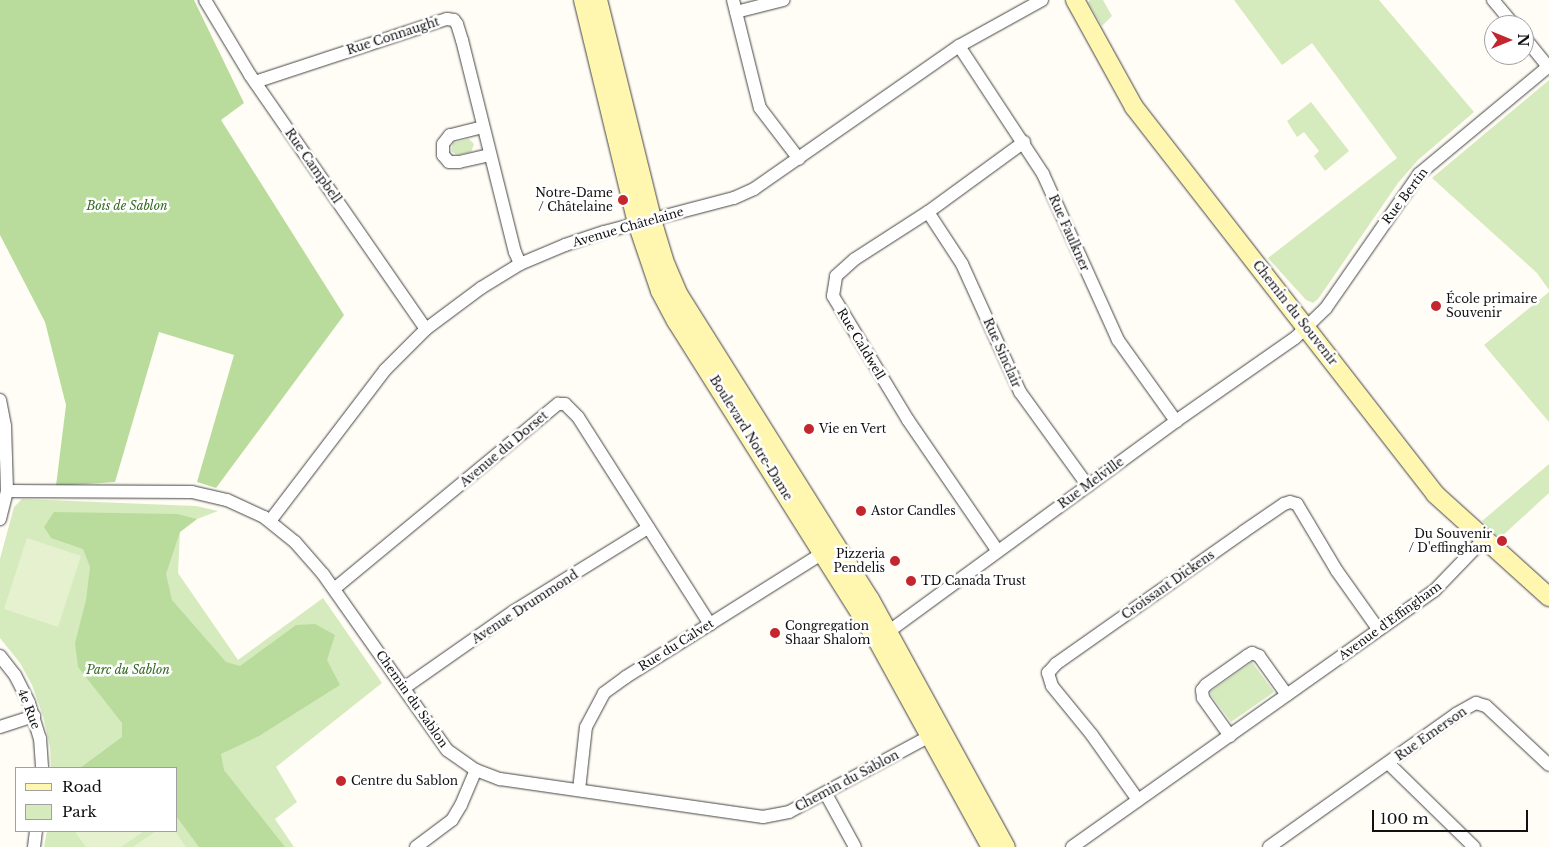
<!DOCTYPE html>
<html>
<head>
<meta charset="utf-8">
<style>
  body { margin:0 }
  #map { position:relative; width:1549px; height:847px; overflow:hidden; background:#fffdf5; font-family:"Libre Baskerville",serif }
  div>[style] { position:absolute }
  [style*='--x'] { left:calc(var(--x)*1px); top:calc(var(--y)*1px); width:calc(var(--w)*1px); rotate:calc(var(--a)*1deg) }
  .green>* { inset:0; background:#d5ebbd }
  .forest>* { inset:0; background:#b9dc9c }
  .pitch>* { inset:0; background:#e6f2cf }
  .roads { filter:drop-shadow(0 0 1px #444) drop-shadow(0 0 1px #444) }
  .street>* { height:12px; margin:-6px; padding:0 6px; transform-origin:6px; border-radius:6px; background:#fff }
  .secondary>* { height:18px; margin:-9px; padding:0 9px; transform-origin:9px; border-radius:9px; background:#fff6b0 }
  .dots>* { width:14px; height:14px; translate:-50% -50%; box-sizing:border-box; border:2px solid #fff; border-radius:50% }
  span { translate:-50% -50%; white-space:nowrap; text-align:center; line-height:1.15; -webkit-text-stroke:5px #fff; paint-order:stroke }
  .street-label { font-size:12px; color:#111 }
  .poi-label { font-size:12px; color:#111 }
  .right { translate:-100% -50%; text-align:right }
  .left { translate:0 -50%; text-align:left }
  .park-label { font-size:12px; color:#2f6b1f; font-style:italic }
  .legend { position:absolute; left:15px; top:767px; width:162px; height:65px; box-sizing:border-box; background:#fff; border:1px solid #a0a0a0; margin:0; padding:6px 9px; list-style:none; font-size:15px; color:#111 }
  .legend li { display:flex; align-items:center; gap:10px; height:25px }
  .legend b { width:25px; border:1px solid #a0a0a0 }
  .north { position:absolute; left:1484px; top:15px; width:50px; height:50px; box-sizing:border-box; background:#fff; border:1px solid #a0a0a0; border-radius:50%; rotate:90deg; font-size:14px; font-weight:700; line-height:20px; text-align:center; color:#111 }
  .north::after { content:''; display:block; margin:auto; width:18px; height:22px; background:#c4262e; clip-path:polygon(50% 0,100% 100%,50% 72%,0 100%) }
  .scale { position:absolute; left:1372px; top:810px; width:156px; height:22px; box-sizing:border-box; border:2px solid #111; border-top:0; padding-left:6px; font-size:15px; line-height:18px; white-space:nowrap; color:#111; -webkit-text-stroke:4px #fff; paint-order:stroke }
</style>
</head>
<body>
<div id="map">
  <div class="green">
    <div style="clip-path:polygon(1090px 0,1103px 0,1112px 16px,1102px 26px,1088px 2px)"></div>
    <div style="clip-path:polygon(1234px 0,1379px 0,1474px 112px,1418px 160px,1398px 183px,1318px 299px,1313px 303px,1306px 300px,1268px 258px,1397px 158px,1312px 43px,1282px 65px)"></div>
    <div style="clip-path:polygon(1549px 80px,1549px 290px,1537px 273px,1432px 178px)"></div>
    <div style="clip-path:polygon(1311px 102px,1349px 151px,1325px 171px,1314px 156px,1319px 151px,1304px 132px,1297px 137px,1287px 121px)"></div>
    <div style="clip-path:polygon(469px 139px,474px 144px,471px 152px,457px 155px,451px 151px,453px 143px)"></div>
    <div style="clip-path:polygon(1549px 292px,1549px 422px,1484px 345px)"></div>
    <div style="clip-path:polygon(1549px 464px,1549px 493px,1500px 538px,1482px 521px)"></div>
    <div style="clip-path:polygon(22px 499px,196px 506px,218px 511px,197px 519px,180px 532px,178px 573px,238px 660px,323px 598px,382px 683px,276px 767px,297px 802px,275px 819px,294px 847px,44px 847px,47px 831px,176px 831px,176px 768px,51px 768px,50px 747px,43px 716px,32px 685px,20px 663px,0 638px,0 559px,14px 507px)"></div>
    <div style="clip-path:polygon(1252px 662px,1274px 692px,1231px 722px,1211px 695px,1211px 691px)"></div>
  </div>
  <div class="forest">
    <div style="clip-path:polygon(0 0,194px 0,244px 103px,221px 120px,344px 315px,216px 488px,197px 482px,234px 355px,159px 332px,115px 482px,56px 486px,66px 405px,45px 322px,0 235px)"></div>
    <div style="clip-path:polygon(54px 512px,177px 514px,197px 519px,180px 532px,166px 574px,172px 600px,226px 662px,240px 666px,296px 625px,315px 624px,335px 635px,327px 660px,340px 685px,259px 736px,221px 754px,224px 770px,285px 847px,199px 847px,176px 816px,176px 768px,80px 768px,122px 737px,122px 723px,78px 667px,75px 643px,86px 600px,90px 567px,83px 549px,51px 538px,44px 527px)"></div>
  </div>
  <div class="pitch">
    <div style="clip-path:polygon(27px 538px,81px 556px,58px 627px,4px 609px)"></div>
    <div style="clip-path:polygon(77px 831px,144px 831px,121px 847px,86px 847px,75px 832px)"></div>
    <div style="clip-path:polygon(156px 831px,175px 831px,186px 847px,133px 847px)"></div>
  </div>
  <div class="roads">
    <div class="street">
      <div style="--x:205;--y:0;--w:87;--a:59"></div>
      <div style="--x:250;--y:75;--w:309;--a:55.3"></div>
      <div style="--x:733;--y:0;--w:111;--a:76"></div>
      <div style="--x:760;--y:108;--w:64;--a:52.6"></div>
      <div style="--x:1493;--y:0;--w:33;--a:50"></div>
      <div style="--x:736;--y:12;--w:49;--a:-14.3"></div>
      <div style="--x:1524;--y:37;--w:38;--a:51"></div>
      <div style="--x:959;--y:46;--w:153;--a:56.7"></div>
      <div style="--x:1043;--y:174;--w:182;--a:65.7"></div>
      <div style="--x:1118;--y:340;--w:100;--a:54.4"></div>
      <div style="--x:255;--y:82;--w:202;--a:-18.2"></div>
      <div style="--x:447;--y:19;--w:7;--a:8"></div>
      <div style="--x:454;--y:20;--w:5;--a:53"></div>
      <div style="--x:457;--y:24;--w:17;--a:73"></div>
      <div style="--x:462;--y:40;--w:219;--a:76"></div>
      <div style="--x:515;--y:252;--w:13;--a:67"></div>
      <div style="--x:483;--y:127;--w:34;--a:166"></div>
      <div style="--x:450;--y:135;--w:11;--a:128"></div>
      <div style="--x:443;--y:144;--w:11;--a:90"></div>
      <div style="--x:443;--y:155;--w:9;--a:49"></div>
      <div style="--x:449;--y:162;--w:10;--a:0"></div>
      <div style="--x:459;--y:162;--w:32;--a:-13"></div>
      <div style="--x:928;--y:212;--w:62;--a:56.8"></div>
      <div style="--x:962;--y:264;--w:141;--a:65.6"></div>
      <div style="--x:1020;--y:392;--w:116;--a:54.1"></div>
      <div style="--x:0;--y:400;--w:26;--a:79"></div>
      <div style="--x:5;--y:426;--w:65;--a:88.2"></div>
      <div style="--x:7;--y:491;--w:29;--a:104"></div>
      <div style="--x:7;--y:491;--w:185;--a:0.3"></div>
      <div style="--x:192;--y:492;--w:36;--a:13"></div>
      <div style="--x:227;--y:500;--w:41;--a:24.7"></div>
      <div style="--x:264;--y:517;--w:40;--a:39"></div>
      <div style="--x:295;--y:542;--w:43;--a:48.8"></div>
      <div style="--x:323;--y:574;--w:215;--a:54.8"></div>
      <div style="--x:447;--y:750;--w:35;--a:35"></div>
      <div style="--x:476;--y:770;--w:26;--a:21"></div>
      <div style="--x:500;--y:779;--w:266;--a:8.2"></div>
      <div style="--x:763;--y:817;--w:26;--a:-11"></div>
      <div style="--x:789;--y:812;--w:167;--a:-28.3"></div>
      <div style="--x:270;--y:521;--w:190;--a:-52.7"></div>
      <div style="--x:385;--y:370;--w:58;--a:-45"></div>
      <div style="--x:426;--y:329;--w:69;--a:-36.7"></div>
      <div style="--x:481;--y:288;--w:46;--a:-31.6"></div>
      <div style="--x:520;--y:264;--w:49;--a:-22.9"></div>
      <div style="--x:565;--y:245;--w:41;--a:-18.4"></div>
      <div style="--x:604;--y:232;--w:134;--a:-14.7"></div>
      <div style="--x:734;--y:198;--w:22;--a:-24"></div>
      <div style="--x:754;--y:189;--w:250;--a:-34.9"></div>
      <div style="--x:959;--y:46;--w:95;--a:-29"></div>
      <div style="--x:997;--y:550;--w:158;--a:-124.4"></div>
      <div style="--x:908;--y:420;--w:145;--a:-121.2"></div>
      <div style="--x:833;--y:296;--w:20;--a:-81"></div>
      <div style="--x:836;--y:276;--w:25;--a:-42"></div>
      <div style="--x:855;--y:259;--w:87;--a:-32.8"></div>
      <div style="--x:928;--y:212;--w:119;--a:-36.1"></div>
      <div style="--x:334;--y:589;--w:291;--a:-39.6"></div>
      <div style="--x:558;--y:404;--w:7;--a:0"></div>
      <div style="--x:565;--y:404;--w:18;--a:45"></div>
      <div style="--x:578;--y:417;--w:246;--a:57.5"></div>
      <div style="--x:881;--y:637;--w:366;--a:-36.2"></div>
      <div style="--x:1176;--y:421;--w:145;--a:-34.9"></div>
      <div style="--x:1295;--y:338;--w:43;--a:-44.1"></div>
      <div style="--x:1326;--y:308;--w:163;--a:-55.2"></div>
      <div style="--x:1419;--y:174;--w:169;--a:-39.7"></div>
      <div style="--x:0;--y:656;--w:24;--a:52"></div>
      <div style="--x:15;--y:675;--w:31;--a:63"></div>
      <div style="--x:29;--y:703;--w:37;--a:73"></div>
      <div style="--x:40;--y:738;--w:30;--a:86"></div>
      <div style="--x:404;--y:688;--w:134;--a:-35"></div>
      <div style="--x:514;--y:611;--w:158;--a:-31.8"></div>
      <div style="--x:0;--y:727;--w:36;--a:-18"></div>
      <div style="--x:1230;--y:736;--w:47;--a:-125.4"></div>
      <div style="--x:1203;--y:698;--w:8;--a:-97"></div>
      <div style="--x:1202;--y:690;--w:6;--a:-51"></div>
      <div style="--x:1206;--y:685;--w:50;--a:-35.3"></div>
      <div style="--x:1247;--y:656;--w:6;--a:-31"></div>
      <div style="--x:1252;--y:653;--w:8;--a:23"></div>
      <div style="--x:1259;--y:656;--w:48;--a:54.3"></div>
      <div style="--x:1389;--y:764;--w:119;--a:44.3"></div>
      <div style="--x:579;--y:790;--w:63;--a:-83.7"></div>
      <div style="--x:586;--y:727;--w:38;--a:-62"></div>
      <div style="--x:604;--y:693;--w:27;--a:-36"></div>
      <div style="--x:626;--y:677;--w:239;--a:-32.2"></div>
      <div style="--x:826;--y:794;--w:60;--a:61.3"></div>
      <div style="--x:1138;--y:800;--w:80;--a:-125.3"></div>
      <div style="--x:1092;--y:735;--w:63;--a:-129.2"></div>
      <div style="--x:1052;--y:686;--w:14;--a:-107"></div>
      <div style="--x:1048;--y:673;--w:12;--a:-48"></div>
      <div style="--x:1056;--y:664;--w:229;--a:-35.2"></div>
      <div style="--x:1243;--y:532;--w:50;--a:-34.3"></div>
      <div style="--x:1284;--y:504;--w:6;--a:-18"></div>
      <div style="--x:1290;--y:502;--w:7;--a:16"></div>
      <div style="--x:1297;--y:504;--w:78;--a:59.2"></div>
      <div style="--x:1337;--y:571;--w:72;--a:54.6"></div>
      <div style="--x:34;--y:847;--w:16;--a:-83"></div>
      <div style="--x:416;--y:847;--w:45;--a:-36.9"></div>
      <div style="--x:452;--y:820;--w:17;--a:-59"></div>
      <div style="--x:461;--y:805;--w:38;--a:-67"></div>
      <div style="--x:1072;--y:847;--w:443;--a:-35.3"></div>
      <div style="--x:1434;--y:591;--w:72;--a:-46.1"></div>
      <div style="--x:1269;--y:847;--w:229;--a:-35.4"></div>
      <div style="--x:1456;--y:714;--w:23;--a:-29"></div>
      <div style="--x:1476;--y:703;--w:10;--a:17"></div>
      <div style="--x:1486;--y:706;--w:86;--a:43.1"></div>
    </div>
    <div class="secondary">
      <div style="--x:583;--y:0;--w:229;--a:76.4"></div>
      <div style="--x:637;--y:223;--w:72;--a:71.3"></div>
      <div style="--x:660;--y:291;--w:34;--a:62"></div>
      <div style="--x:676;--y:321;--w:377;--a:57.8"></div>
      <div style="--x:877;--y:640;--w:236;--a:61.2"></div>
      <div style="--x:598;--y:0;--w:237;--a:76.1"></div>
      <div style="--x:655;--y:230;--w:37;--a:73"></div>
      <div style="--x:666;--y:265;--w:33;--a:67"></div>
      <div style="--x:679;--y:295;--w:359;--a:57.9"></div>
      <div style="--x:870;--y:599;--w:283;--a:61.3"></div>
      <div style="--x:1075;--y:0;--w:122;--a:61.1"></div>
      <div style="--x:1134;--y:107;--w:490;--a:52.1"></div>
      <div style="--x:1435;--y:494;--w:154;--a:42.1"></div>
    </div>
  </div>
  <div class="dots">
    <div style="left:623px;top:200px;background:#c4262e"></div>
    <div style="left:1436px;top:306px;background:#c4262e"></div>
    <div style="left:809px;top:429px;background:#c4262e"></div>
    <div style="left:861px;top:511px;background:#c4262e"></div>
    <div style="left:1502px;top:541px;background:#c4262e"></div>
    <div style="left:895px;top:561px;background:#c4262e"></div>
    <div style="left:911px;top:581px;background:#c4262e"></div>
    <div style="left:775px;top:633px;background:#c4262e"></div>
    <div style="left:341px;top:781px;background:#c4262e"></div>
  </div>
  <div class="street-label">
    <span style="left:393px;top:36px;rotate:-18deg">Rue Connaught</span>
    <span style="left:313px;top:166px;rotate:55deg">Rue Campbell</span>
    <span style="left:1405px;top:196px;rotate:-53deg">Rue Bertin</span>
    <span style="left:628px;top:227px;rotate:-16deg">Avenue Châtelaine</span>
    <span style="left:1069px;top:233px;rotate:66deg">Rue Faulkner</span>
    <span style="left:1295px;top:313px;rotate:52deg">Chemin du Souvenir</span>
    <span style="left:861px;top:344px;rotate:59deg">Rue Caldwell</span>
    <span style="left:1002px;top:353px;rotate:66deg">Rue Sinclair</span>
    <span style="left:751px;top:438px;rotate:58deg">Boulevard Notre-Dame</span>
    <span style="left:504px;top:449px;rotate:-40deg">Avenue du Dorset</span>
    <span style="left:1091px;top:483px;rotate:-36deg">Rue Melville</span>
    <span style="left:1168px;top:585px;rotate:-35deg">Croissant Dickens</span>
    <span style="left:525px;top:607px;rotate:-33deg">Avenue Drummond</span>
    <span style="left:1390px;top:621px;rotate:-36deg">Avenue d'Effingham</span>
    <span style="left:676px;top:645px;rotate:-32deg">Rue du Calvet</span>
    <span style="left:412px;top:699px;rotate:55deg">Chemin du Sablon</span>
    <span style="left:29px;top:709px;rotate:69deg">4e Rue</span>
    <span style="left:1431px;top:734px;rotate:-35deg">Rue Emerson</span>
    <span style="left:847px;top:781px;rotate:-28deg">Chemin du Sablon</span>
  </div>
  <div class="poi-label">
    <span class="right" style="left:613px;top:200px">Notre-Dame<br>/ Châtelaine</span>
    <span class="left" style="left:1446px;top:306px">École primaire<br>Souvenir</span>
    <span class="left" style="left:819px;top:429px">Vie en Vert</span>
    <span class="left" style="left:871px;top:511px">Astor Candles</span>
    <span class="right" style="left:1492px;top:541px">Du Souvenir<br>/ D'effingham</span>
    <span class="right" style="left:885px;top:561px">Pizzeria<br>Pendelis</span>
    <span class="left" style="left:921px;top:581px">TD Canada Trust</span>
    <span class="left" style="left:785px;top:633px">Congregation<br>Shaar Shalom</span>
    <span class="left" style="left:351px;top:781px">Centre du Sablon</span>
  </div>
  <div class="park-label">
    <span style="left:127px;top:206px">Bois de Sablon</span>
    <span style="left:128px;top:670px">Parc du Sablon</span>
  </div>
  <ul class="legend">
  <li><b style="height:6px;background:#fff6b0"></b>Road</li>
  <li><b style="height:14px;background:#d5ebbd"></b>Park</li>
  </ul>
  <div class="north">N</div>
  <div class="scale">100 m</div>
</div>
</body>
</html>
